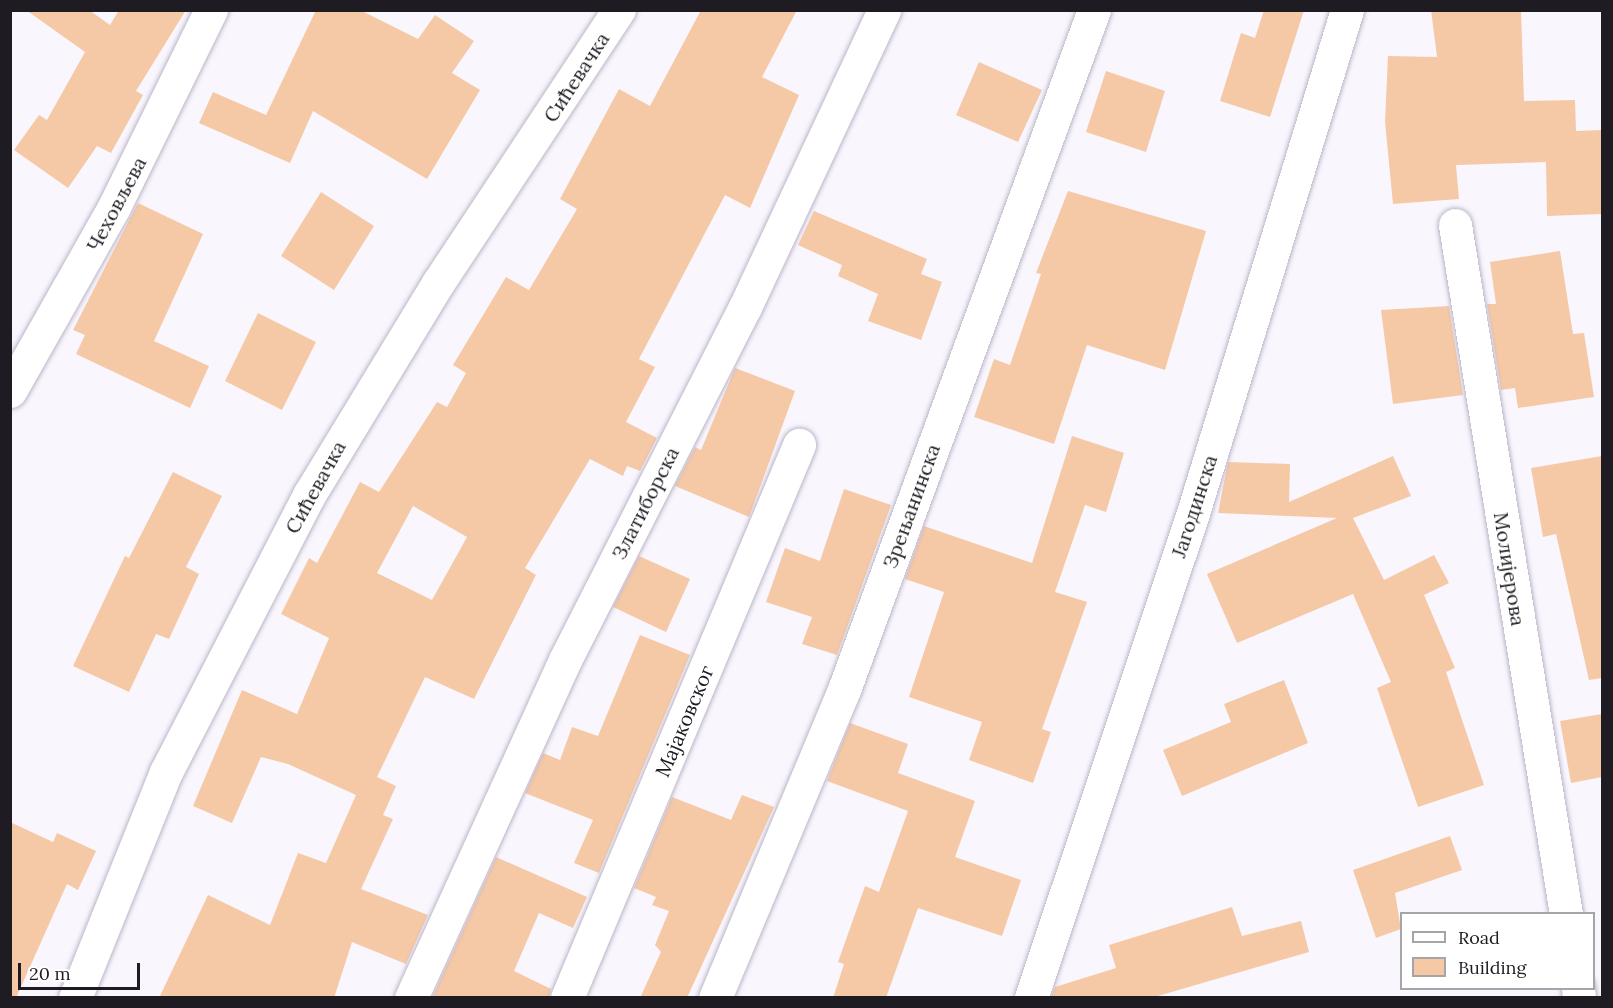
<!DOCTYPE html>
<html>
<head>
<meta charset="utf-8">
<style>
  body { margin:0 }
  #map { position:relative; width:1613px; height:1008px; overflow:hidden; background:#f9f6fe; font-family:Lora,serif }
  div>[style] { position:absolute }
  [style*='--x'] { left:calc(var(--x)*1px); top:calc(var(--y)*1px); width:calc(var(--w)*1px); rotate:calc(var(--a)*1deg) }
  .building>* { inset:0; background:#f6c9a6 }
  .roads { filter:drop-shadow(0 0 2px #bcb5c7) drop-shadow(0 0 2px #bcb5c7) }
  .minor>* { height:33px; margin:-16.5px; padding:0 16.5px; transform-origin:16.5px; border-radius:16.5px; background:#fff }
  span { translate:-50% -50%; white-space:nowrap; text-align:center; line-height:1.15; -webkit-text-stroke:4.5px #fff; paint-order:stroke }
  .street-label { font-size:20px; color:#1e1c22 }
  .frame { position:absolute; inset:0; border:12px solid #1e1c22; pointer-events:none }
  .legend { position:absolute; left:1400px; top:912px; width:195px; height:78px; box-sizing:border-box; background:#fff; border:2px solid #a5a4a7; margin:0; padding:8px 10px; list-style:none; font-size:18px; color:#1e1c22 }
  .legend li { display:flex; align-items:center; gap:12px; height:30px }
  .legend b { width:30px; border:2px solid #a5a4a7 }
  .scale { position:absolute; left:18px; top:963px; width:122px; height:27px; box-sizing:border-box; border:3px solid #1e1c22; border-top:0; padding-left:8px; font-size:18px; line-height:21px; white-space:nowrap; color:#1e1c22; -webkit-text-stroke:4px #fff; paint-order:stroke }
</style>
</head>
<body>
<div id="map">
  <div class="building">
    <div style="clip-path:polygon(26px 10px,89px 10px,110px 25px,119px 10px,186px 10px,136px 91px,143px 95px,111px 153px,97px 146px,68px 188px,14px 150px,39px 115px,47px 120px,85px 52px)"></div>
    <div style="clip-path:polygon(316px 10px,360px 10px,418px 39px,435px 15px,474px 41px,452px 73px,480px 90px,427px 179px,313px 111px,290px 163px,199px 123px,213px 92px,266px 115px)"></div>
    <div style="clip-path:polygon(evenodd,701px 10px,797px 10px,762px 77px,799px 95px,750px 208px,725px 195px,639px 359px,655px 367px,626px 422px,657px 438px,640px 471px,627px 466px,623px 476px,590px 459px,525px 568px,536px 575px,474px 699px,425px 677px,377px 777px,396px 786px,383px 815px,393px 819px,361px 889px,428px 915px,406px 964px,352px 942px,334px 998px,159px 998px,208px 895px,270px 925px,298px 853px,326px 863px,356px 795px,288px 764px,261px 757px,232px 823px,193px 806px,242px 690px,297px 714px,329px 638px,281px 614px,309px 558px,317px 563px,360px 482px,379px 492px,437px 402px,447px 407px,466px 373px,453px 365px,506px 277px,529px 290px,577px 209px,560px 199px,619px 89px,650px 106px,701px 10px,413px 506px,467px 537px,432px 600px,377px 573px,413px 506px)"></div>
    <div style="clip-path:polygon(1264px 10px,1304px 10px,1270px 117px,1220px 101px,1241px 33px,1255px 38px)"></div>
    <div style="clip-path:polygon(1431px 10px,1521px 10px,1524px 101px,1575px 100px,1576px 131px,1602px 130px,1602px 214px,1547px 216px,1546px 162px,1456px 165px,1459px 199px,1393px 204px,1385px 122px,1388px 56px,1437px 57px)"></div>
    <div style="clip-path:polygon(979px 62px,1042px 90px,1018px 142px,956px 115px)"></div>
    <div style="clip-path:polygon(1106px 71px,1165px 91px,1146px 152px,1086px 132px)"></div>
    <div style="clip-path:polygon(1068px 191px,1206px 231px,1165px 370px,1087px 345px,1054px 444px,974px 417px,994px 359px,1010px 365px,1041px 274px,1036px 273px)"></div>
    <div style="clip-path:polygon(321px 192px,374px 226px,334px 290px,281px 256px)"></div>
    <div style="clip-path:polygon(138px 203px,203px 234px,154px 341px,209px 366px,190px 408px,76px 354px,85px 335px,73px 330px)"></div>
    <div style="clip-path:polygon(814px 211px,927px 259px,921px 274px,942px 282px,921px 340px,868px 321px,878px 294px,838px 276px,842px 265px,798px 245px)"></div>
    <div style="clip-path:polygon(1560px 251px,1573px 334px,1584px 333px,1594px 397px,1518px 408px,1515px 388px,1501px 390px,1487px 304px,1496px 304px,1490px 262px)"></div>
    <div style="clip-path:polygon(1449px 306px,1463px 395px,1393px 404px,1381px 310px)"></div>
    <div style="clip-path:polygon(258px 313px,316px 342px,282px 410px,225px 381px)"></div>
    <div style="clip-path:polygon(735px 368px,795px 391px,749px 517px,675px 486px,695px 447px,701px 450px)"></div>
    <div style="clip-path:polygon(1072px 436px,1124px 453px,1106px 512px,1085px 505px,1055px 592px,1087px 602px,1042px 729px,1051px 732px,1033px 783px,969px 760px,982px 722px,909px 697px,944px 592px,905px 579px,924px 526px,1032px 563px)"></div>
    <div style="clip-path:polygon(1393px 456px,1411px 496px,1353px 518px,1384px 580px,1434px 555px,1449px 583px,1424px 595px,1455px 668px,1446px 672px,1484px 785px,1418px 807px,1377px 688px,1391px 682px,1353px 594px,1237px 643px,1207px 574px,1337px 518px,1218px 513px,1228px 462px,1290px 464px,1289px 502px)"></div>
    <div style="clip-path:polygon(1602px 456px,1602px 678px,1589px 680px,1556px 534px,1543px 537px,1531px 468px)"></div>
    <div style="clip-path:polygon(173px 472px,222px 496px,186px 567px,199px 574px,169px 639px,156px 634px,129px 692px,73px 666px,125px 556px,129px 558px)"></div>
    <div style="clip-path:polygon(844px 489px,891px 505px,837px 655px,802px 644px,812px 617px,766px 602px,785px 548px,820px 561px)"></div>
    <div style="clip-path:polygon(639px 556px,690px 579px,666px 632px,613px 607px)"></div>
    <div style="clip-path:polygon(640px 635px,690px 655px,599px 873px,574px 863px,593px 820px,525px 793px,543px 753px,560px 760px,572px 727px,598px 736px)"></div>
    <div style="clip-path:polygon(1284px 680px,1308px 743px,1182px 796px,1163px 750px,1231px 722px,1224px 704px)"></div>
    <div style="clip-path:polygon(1602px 714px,1602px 777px,1571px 783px,1560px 721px)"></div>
    <div style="clip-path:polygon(850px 723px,908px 744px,898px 773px,975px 801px,955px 857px,1021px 880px,1002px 936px,918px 908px,886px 998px,833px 998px,844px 964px,838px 962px,865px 886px,879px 892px,908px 811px,827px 781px)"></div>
    <div style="clip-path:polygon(742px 795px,774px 807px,687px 998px,640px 998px,661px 952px,655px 945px,669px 911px,652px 905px,656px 897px,634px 888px,672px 797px,731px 820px)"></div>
    <div style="clip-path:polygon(10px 822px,53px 842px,57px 833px,96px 851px,78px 890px,67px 884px,16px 998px,10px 998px)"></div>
    <div style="clip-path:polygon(1450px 836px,1462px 870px,1395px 893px,1401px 929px,1376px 938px,1353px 870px)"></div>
    <div style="clip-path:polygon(496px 857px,587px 897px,573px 928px,539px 913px,514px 971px,551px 989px,549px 998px,432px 998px)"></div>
    <div style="clip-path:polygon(1232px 907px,1242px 936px,1301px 921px,1309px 952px,1151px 998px,1051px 998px,1055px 987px,1116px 968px,1109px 945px)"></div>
  </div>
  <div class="roads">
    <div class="minor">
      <div style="--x:1455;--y:225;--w:698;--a:80.85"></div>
      <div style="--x:10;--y:391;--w:211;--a:-60.5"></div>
      <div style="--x:114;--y:207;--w:220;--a:-63.8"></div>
      <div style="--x:1578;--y:988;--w:10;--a:84"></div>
      <div style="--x:75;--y:998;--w:244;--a:-68.1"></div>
      <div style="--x:166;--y:772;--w:312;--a:-62.7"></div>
      <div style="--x:309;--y:495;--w:248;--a:-58.7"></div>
      <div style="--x:438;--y:283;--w:328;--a:-56.5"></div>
      <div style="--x:411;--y:998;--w:371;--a:-65.5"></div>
      <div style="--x:565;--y:660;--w:396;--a:-63"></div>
      <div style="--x:745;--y:307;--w:328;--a:-64.9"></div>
      <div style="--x:567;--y:998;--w:600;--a:-67.24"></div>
      <div style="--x:715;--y:998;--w:337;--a:-67.3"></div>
      <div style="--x:845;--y:687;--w:721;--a:-69.81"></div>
      <div style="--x:1031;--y:998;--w:511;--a:-71.53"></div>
      <div style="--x:1193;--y:513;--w:526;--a:-72.98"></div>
    </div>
  </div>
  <div class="street-label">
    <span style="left:576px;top:77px;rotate:-57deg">Сићевачка</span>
    <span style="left:116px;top:204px;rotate:-62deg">Чеховљева</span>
    <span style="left:315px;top:487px;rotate:-61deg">Сићевачка</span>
    <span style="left:645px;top:503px;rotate:-63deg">Златиборска</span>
    <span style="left:911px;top:506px;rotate:-70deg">Зрењанинска</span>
    <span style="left:1194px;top:506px;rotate:-72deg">Јагодинска</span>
    <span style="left:1510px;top:569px;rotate:81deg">Молијерова</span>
    <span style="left:684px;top:721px;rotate:-67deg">Мајаковског</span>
  </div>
  <div class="frame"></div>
  <ul class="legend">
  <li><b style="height:8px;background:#fff"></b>Road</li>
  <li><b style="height:16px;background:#f6c9a6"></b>Building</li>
  </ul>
  <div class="scale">20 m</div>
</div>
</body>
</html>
